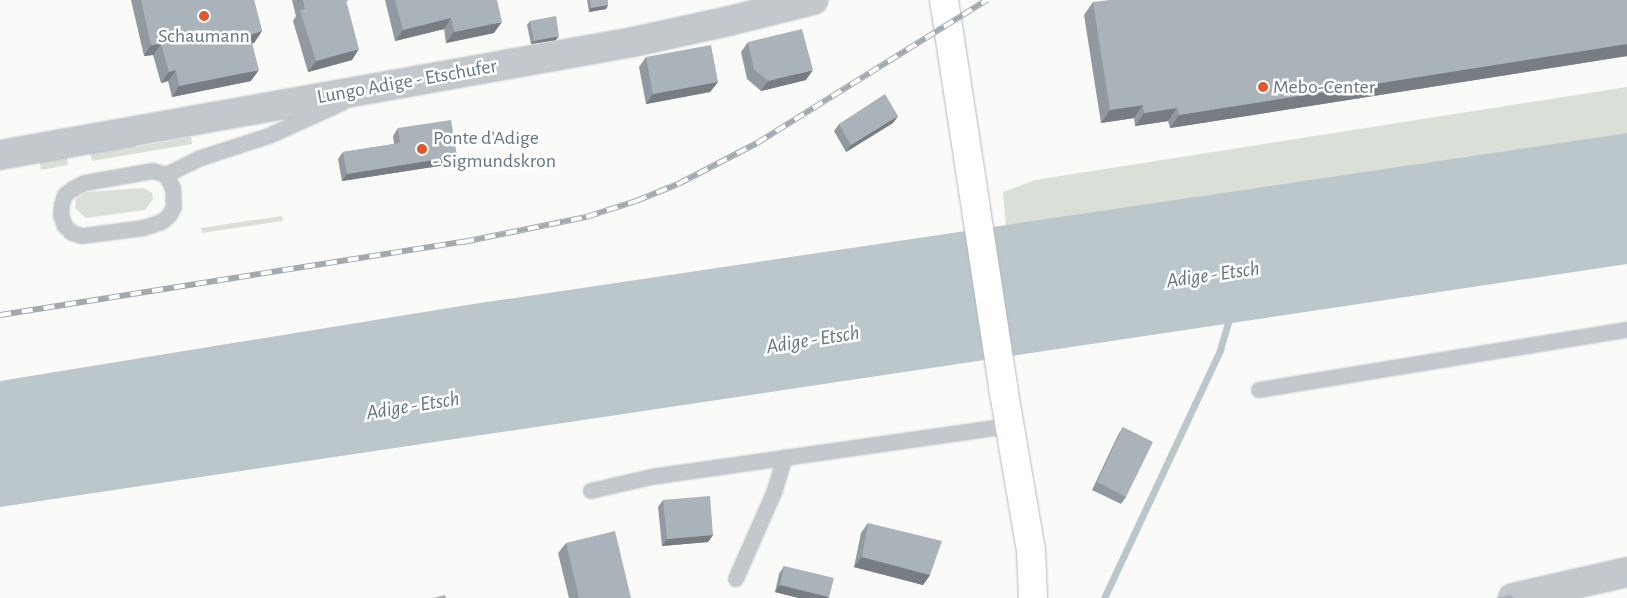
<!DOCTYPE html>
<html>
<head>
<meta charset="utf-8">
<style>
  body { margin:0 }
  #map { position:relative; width:1627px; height:598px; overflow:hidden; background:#fafaf8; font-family:"Alegreya Sans",sans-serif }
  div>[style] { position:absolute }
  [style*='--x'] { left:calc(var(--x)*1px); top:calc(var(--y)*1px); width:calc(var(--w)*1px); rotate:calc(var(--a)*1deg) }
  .green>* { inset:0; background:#dadfd7 }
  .water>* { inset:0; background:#bbc7cb }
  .stream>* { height:7px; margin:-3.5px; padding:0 3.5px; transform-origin:3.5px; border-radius:3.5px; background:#bbc7cb }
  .roads { filter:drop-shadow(0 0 1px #b3babf) drop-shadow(0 0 1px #b3babf) }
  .service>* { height:14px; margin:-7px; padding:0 7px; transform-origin:7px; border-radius:7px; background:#c3c8cc }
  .minor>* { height:28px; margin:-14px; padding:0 14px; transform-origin:14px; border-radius:14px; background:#c3c8cc }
  .secondary>* { height:28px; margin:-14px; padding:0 14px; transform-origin:14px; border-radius:14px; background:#fff }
  .rail>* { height:5.5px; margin-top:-2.75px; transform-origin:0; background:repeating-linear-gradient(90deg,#fff 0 11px,#a2aab0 0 22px); box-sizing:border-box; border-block:1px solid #a2aab0 }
  .wall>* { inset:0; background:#929a9f }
  .shaded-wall>* { inset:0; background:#777d82 }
  .building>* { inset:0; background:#aab3b9 }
  .dots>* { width:14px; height:14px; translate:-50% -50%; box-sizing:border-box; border:2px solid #fff; border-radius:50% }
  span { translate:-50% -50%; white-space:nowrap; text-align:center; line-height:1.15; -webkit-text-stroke:5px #fff; paint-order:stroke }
  .poi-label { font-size:20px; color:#657683 }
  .left { translate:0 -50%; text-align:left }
  .street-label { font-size:20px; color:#657683 }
  .water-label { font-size:21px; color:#60757c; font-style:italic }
</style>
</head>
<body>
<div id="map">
  <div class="green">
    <div style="clip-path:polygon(1627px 87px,1627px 133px,1006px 226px,1003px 192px,1035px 180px)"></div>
    <div style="clip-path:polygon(133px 135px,136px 147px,191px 137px,192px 144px,92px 161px,90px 153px,67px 157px,68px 165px,41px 170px,39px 159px)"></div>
    <div style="clip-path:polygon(144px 188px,152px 193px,153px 199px,145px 210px,86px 218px,75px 208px,76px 199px,86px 192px)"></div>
    <div style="clip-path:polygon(282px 216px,283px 221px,202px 233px,201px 228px)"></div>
  </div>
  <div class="water">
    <div style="clip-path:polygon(1627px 133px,1627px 264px,0 507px,0 381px,467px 305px)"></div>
  </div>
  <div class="stream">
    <div style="--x:1104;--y:598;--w:274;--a:-64.9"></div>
    <div style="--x:1220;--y:350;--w:35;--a:-74"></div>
  </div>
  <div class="roads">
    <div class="service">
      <div style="--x:153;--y:171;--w:14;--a:17"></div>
      <div style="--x:166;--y:175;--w:15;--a:62"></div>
      <div style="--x:173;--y:188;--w:19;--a:87"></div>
      <div style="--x:174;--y:207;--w:10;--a:119"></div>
      <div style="--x:169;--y:216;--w:9;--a:139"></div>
      <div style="--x:162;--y:222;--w:19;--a:162"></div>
      <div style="--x:144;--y:228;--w:63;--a:172.6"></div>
      <div style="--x:82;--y:236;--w:10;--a:-163"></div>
      <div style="--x:72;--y:233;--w:10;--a:-135"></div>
      <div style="--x:65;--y:226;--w:12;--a:-110"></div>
      <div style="--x:61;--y:215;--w:10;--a:-84"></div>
      <div style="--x:62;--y:205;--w:10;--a:-73"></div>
      <div style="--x:65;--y:195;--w:10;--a:-37"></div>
      <div style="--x:73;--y:189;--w:13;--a:-27"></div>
      <div style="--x:85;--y:183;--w:69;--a:-10"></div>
      <div style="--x:166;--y:175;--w:39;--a:-26"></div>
      <div style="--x:201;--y:158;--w:71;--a:-17.9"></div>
      <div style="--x:269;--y:136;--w:80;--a:-24.3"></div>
      <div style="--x:1259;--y:390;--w:373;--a:-9.3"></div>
      <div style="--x:591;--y:491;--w:62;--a:-13.1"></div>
      <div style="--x:651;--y:477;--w:362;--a:-8.1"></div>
      <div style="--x:736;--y:579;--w:94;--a:-66.2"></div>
      <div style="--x:774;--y:493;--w:37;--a:-73"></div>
    </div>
    <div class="minor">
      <div style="--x:0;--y:155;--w:643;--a:-10.12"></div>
      <div style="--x:633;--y:42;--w:98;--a:-12.3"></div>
      <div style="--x:729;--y:21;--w:87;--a:-14"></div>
      <div style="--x:1513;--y:598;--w:117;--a:-12.8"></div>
    </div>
    <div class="secondary">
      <div style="--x:944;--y:0;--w:391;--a:81.3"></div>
      <div style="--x:1003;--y:387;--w:165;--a:80.3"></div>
      <div style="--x:1031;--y:550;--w:48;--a:87.6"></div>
    </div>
  </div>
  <div class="rail">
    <div style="--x:0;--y:315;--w:469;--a:-9"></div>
    <div style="--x:463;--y:242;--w:126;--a:-11.5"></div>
    <div style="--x:586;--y:217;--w:52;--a:-17.7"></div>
    <div style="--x:636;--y:201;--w:45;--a:-22"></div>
    <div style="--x:678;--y:184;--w:89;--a:-27.4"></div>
    <div style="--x:757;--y:143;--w:271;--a:-31.9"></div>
  </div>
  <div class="wall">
    <div style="clip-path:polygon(131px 0,254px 0,262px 31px,254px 43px,252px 43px,251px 81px,172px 97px,168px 81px,161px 83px,153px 55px,144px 56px)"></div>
    <div style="clip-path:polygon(292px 0,349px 0,346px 1px,352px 60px,308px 72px,293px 21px,296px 16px)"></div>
    <div style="clip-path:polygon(385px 0,497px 0,494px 33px,446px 43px,444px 29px,395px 41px)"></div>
    <div style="clip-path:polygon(587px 0,608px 0,608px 5px,606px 9px,589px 12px)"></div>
    <div style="clip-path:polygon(1627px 0,1627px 56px,1170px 128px,1168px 121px,1135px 126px,1134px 118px,1101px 123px,1084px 15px,1093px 2px)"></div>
    <div style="clip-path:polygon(530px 21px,556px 40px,531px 44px,527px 25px)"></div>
    <div style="clip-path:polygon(748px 42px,806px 80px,761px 91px,747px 79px,741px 52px)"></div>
    <div style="clip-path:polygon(646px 57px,718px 82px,710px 92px,646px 104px,639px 67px)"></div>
    <div style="clip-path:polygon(898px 116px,893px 123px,846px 152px,834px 131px,839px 124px)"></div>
    <div style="clip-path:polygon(398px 128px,457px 156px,452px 164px,342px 181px,338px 159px,343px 152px,394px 144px,393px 136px)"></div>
    <div style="clip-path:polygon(1123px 427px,1126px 497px,1121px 504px,1092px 490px,1118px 435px)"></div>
    <div style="clip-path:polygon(663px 500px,713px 535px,708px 542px,662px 546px,658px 507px)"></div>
    <div style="clip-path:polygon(868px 523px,930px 575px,923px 585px,854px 567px,861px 533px)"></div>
    <div style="clip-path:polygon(566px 543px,631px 598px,569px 598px,558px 553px)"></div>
    <div style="clip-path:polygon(784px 566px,829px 597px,828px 598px,799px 598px,775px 592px,779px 574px)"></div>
  </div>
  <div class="shaded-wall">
    <div style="clip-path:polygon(608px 5px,606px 9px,589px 12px,591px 8px)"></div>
    <div style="clip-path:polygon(451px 18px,444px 29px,395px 41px,403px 30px)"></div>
    <div style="clip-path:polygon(502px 22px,494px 33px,446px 43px,454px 32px)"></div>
    <div style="clip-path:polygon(262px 31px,254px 43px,242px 46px,250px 35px)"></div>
    <div style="clip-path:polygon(559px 36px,556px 40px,531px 44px,534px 41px)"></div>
    <div style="clip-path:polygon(161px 44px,153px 55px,144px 56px,151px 45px)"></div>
    <div style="clip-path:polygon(1627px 44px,1627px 56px,1170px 128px,1179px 115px)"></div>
    <div style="clip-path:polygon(359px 49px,352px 60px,308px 72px,316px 61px)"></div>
    <div style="clip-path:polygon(176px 70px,168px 81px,161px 83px,169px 72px)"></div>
    <div style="clip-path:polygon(259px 70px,251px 81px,172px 97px,179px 86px)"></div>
    <div style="clip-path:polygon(813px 70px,806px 80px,761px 91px,768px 81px)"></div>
    <div style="clip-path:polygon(718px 82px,710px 92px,646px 104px,653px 94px)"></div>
    <div style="clip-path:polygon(1143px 105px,1134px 118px,1101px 123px,1110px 110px)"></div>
    <div style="clip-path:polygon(1177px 108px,1168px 121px,1135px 126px,1144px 113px)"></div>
    <div style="clip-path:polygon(898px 116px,893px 123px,846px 152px,851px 145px)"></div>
    <div style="clip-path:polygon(457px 156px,452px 164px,342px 181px,347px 174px)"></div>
    <div style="clip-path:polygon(713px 535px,708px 542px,662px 546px,667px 539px)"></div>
    <div style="clip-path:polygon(862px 557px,930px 575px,923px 585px,854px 567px)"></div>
    <div style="clip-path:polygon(780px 585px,829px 597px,828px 598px,799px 598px,775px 592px)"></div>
  </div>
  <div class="building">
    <div style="clip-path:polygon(141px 0,254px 0,262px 31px,250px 35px,259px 70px,179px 86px,176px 70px,169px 72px,161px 44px,151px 45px)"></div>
    <div style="clip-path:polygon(303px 0,346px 0,359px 49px,316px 61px,300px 10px,305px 9px)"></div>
    <div style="clip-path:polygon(395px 0,497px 0,502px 22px,454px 32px,451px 18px,403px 30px)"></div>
    <div style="clip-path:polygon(590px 0,608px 0,608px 5px,591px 8px)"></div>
    <div style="clip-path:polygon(1110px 0,1627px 0,1627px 44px,1179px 115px,1177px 108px,1144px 113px,1143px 105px,1110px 110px,1093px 2px)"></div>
    <div style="clip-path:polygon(556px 16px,559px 36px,534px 41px,530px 21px)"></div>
    <div style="clip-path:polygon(802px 29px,813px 70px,768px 81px,754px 69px,748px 42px)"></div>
    <div style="clip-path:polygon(711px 45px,718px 82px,653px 94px,646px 57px)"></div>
    <div style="clip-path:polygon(885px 94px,898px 116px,851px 145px,839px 124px)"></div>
    <div style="clip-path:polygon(451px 120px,457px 156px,347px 174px,343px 152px,400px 143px,398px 128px)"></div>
    <div style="clip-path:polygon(1123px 427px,1153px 442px,1126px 497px,1097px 482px)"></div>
    <div style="clip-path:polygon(710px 496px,713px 535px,667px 539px,663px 500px)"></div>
    <div style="clip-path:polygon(868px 523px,942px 541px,930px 575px,862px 557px)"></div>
    <div style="clip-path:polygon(615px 531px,631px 598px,579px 598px,566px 543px)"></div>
    <div style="clip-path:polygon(784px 566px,834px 578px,829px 597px,780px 585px)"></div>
    <div style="clip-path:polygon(445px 595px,446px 598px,433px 598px)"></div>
    <div style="clip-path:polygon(1510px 595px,1515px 598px,1496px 598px)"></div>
  </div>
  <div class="dots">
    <div style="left:204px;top:16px;background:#e4572e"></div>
    <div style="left:1263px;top:87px;background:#e4572e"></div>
    <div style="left:422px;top:149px;background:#e4572e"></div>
  </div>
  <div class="poi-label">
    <span style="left:204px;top:36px">Schaumann</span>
    <span class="left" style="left:1273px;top:87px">Mebo-Center</span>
    <span class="left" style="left:433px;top:150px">Ponte d'Adige<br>- Sigmundskron</span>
  </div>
  <div class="street-label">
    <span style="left:407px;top:82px;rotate:-10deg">Lungo Adige - Etschufer</span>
  </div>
  <div class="water-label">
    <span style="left:1213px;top:275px;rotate:-8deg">Adige - Etsch</span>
    <span style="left:813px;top:340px;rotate:-9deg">Adige - Etsch</span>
    <span style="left:413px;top:406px;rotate:-9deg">Adige - Etsch</span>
  </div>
</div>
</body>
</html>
